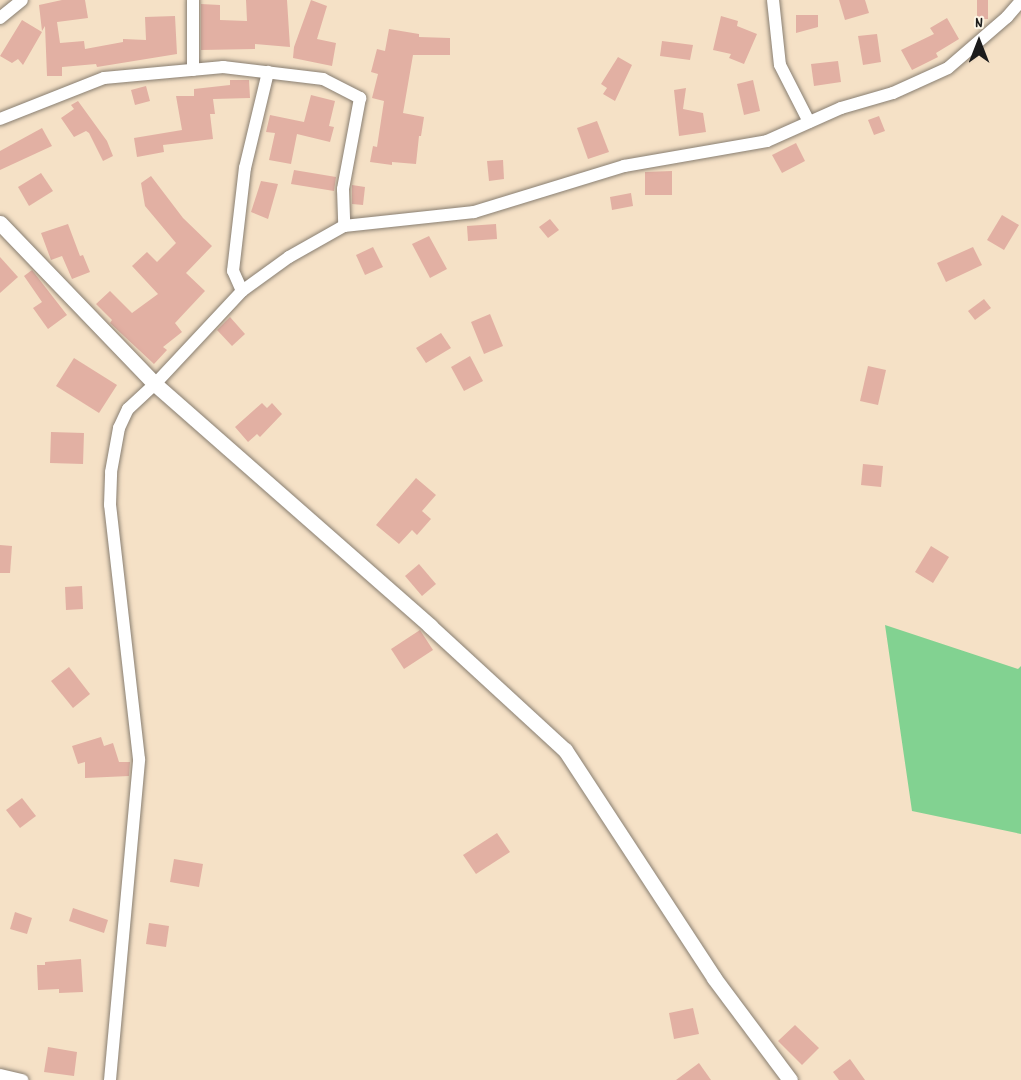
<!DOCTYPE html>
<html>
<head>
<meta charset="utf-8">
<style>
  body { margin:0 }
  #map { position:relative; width:1021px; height:1080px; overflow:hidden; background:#f5e1c6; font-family:Dekko,sans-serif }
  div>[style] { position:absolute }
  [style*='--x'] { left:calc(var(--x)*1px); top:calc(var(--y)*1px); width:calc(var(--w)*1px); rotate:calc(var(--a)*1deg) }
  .green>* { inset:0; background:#82d291 }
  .building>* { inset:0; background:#e2b0a3 }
  .roads { filter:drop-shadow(0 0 2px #887e71) drop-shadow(0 0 2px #887e71) }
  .minor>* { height:12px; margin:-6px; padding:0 6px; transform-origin:6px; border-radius:6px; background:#fff }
  .tertiary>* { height:15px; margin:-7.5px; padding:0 7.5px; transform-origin:7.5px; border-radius:7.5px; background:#fff }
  span { translate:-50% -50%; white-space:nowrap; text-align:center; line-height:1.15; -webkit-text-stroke:5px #fcf5e5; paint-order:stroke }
  .north { position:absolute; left:949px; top:12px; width:60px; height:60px; -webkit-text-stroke:4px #fcf5e5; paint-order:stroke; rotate:0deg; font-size:16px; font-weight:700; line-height:24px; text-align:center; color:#1c1c1c }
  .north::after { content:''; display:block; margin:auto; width:21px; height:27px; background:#1c1c1c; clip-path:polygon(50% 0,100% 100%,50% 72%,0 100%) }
</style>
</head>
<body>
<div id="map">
  <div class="green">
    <div style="clip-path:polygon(885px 625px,1018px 669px,1021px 666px,1021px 834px,912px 811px)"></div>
  </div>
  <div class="building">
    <div style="clip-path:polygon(62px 0,85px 0,88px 18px,57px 22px,60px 43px,84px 41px,85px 49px,123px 42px,123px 39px,146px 40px,145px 17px,175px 16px,177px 54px,97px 67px,96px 64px,62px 67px,62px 76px,47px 76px,45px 26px,42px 31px,39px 5px)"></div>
    <div style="clip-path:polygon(246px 0,287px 0,290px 47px,255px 44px,255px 49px,201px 50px,201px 4px,220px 5px,220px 20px,247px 21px)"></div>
    <div style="clip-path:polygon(311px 0,327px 6px,317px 39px,336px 43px,332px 66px,293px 58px,294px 47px)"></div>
    <div style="clip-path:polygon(839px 0,865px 0,869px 13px,845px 20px)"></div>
    <div style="clip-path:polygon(977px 0,988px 0,988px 19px,977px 19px)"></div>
    <div style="clip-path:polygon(796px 15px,818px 15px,818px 27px,796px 33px)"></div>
    <div style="clip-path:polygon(721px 16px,738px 21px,737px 26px,757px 34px,744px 64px,729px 58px,731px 54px,713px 50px)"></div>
    <div style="clip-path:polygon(947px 18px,959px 39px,936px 53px,938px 57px,912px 70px,901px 50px,934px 34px,930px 28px)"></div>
    <div style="clip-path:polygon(22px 20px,42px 32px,23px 65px,18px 59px,12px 63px,0 56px)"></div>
    <div style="clip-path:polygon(389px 29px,419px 34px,419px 37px,450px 38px,450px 55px,413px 55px,403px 113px,424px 117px,421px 136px,419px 136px,416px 164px,392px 162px,392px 165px,370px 162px,373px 146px,377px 147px,384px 101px,372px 98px,378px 74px,371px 72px,377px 49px,385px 51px)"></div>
    <div style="clip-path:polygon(877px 34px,881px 62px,863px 65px,858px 36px)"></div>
    <div style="clip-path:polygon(662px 41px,693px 45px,690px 60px,660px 56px)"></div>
    <div style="clip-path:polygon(618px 57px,632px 65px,615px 101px,603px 94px,607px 88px,601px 84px)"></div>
    <div style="clip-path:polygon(838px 61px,841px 82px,814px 86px,811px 64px)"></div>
    <div style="clip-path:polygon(230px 80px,249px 80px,250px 98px,213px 99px,215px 114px,210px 114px,213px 139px,163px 145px,164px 152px,137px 157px,134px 138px,182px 130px,176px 96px,194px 96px,194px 89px,230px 85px)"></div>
    <div style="clip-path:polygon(753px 80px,760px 111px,744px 115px,737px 84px)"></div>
    <div style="clip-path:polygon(146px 86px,150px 101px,135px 105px,131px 90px)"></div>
    <div style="clip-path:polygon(686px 88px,683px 109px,703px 113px,706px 132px,679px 136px,674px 90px)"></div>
    <div style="clip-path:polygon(311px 95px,335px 101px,329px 126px,334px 127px,330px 142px,297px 134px,291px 164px,269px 160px,275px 133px,266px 132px,270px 115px,304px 122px)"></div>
    <div style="clip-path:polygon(78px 101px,107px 141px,113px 156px,103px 161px,89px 133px,86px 131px,74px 137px,61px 118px,74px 109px,71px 105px)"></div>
    <div style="clip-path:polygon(879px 116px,885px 131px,874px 135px,868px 120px)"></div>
    <div style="clip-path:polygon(597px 121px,609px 152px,588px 159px,577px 128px)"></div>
    <div style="clip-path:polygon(42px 128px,52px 146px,0 170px,0 151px)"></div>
    <div style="clip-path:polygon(796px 143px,805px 161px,782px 173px,772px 155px)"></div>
    <div style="clip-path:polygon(503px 160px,504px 179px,489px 181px,487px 161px)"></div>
    <div style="clip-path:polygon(294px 170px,336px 177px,334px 191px,291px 184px)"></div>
    <div style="clip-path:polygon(672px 171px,672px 195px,645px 195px,645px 172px)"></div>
    <div style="clip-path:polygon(41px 173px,53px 191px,29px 206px,18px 187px)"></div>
    <div style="clip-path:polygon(151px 176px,183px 218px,212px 246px,186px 273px,205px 291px,175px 323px,182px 332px,163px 347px,167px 350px,154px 364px,110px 323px,112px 320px,96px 304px,110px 291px,132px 313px,158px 294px,132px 266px,147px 252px,157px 262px,176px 243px,145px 206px,141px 183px)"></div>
    <div style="clip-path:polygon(261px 181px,278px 184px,268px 219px,251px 212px)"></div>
    <div style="clip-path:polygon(352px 185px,365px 187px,363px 205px,352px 204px)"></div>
    <div style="clip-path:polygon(631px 193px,633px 206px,612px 210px,610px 197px)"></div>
    <div style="clip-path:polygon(1002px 215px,1019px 225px,1004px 250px,987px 240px)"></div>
    <div style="clip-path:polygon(550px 219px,559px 230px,548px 238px,539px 227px)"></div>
    <div style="clip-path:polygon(68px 224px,80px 256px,83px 255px,90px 272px,72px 279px,62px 256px,51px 260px,41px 233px)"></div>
    <div style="clip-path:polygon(496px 224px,497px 239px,468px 241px,467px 226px)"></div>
    <div style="clip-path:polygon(429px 236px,447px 269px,430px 278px,412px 244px)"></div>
    <div style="clip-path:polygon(373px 247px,383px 267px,365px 275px,356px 255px)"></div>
    <div style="clip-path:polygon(973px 247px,982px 265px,946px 282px,937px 263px)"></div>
    <div style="clip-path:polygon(0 257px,18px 277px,0 293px)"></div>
    <div style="clip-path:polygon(32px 270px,67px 315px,48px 329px,33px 308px,42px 302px,24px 276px)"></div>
    <div style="clip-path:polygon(984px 299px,991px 308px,975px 320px,968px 311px)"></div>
    <div style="clip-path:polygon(490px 314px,503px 346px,484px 354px,471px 322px)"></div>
    <div style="clip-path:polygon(230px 317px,245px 334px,232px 346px,217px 330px)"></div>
    <div style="clip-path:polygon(441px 333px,451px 348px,426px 363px,416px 348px)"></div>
    <div style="clip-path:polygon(470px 356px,483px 381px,464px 391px,451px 367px)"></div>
    <div style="clip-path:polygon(74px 358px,117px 385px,99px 413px,56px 386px)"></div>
    <div style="clip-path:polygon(868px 366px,886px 370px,878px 405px,860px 401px)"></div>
    <div style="clip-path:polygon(262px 403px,267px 408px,272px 403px,282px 414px,260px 437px,257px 434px,248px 442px,235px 427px)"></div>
    <div style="clip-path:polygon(51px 432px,84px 433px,83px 464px,50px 463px)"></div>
    <div style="clip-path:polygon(863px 464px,883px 466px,881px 487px,861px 485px)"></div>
    <div style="clip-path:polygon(416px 478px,436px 495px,422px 511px,431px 519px,417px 535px,412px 530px,399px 544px,376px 525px)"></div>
    <div style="clip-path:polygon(0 545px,12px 546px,10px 573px,0 573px)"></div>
    <div style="clip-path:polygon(931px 546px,949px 557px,933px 583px,915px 572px)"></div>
    <div style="clip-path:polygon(419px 564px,436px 584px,422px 596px,405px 576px)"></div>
    <div style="clip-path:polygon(82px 586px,83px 609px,66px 610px,65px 587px)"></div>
    <div style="clip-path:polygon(420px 630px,433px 650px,404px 669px,391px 649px)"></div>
    <div style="clip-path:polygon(69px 667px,90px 694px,73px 708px,51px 681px)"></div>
    <div style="clip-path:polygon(101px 737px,104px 746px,113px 743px,119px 762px,130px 762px,129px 776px,85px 778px,85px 762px,78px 764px,72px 746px)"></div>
    <div style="clip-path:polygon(22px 798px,36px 816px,20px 828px,6px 810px)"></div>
    <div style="clip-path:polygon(497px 833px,510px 852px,476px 874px,463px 855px)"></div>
    <div style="clip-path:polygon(174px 859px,203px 864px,199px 887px,170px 882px)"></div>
    <div style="clip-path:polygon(73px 908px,108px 920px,104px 933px,69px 921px)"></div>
    <div style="clip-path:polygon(15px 912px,32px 918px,27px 934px,10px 929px)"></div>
    <div style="clip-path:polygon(149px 923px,169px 926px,166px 947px,146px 944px)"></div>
    <div style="clip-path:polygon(81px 959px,83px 992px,59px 993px,59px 989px,38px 990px,37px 965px,45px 965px,45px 962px)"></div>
    <div style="clip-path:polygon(693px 1008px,699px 1034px,674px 1039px,669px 1013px)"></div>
    <div style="clip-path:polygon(795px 1025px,819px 1048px,802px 1065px,778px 1041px)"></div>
    <div style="clip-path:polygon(48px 1047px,77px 1052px,74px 1076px,44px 1072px)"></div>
    <div style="clip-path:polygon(850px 1059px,865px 1080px,839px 1080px,833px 1072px)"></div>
    <div style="clip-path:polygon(699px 1063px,711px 1080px,676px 1080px)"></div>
  </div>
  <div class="roads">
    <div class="minor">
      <div style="--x:773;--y:0;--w:65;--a:83.9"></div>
      <div style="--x:780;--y:65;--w:64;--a:63"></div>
      <div style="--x:0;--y:18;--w:28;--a:-39"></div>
      <div style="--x:193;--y:70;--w:70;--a:-90"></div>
      <div style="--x:0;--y:119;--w:112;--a:-21.5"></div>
      <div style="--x:104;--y:78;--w:120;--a:-5.3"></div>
      <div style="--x:223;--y:67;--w:101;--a:6.8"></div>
      <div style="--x:323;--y:79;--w:42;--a:27.2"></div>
      <div style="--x:360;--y:98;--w:93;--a:100.6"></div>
      <div style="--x:343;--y:189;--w:37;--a:88"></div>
      <div style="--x:242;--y:291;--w:22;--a:-114"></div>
      <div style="--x:233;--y:271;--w:104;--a:-83.4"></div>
      <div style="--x:245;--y:168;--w:99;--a:-76.5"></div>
      <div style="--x:0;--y:1075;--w:23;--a:13"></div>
      <div style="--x:110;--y:1080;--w:322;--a:-84.8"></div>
      <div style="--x:139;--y:759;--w:256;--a:-96.5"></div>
      <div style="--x:110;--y:505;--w:33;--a:-88"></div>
      <div style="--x:111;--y:472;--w:45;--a:-79.7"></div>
      <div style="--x:119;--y:428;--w:21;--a:-65"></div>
      <div style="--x:128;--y:409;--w:37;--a:-43"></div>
      <div style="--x:155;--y:384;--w:127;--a:-46.9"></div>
      <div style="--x:242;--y:291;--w:58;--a:-35.9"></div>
      <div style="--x:289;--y:257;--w:63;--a:-29.4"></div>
      <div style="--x:344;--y:226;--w:131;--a:-6.1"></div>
      <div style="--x:474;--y:212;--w:157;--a:-17"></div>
      <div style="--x:624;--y:166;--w:145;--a:-9.9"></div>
      <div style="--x:767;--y:141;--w:81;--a:-24"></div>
      <div style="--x:841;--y:108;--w:54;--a:-16.1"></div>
      <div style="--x:893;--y:93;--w:60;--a:-24.4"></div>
      <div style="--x:948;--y:68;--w:78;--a:-40.8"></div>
      <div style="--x:1007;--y:17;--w:21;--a:-49"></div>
    </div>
    <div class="tertiary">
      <div style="--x:0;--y:223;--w:223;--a:46.1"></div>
      <div style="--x:155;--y:384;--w:366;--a:41.3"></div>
      <div style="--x:430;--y:626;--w:183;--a:42.6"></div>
      <div style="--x:565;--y:750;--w:272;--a:56.8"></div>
      <div style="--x:714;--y:978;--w:127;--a:53.3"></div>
    </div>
  </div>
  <div class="north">N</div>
</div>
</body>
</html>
